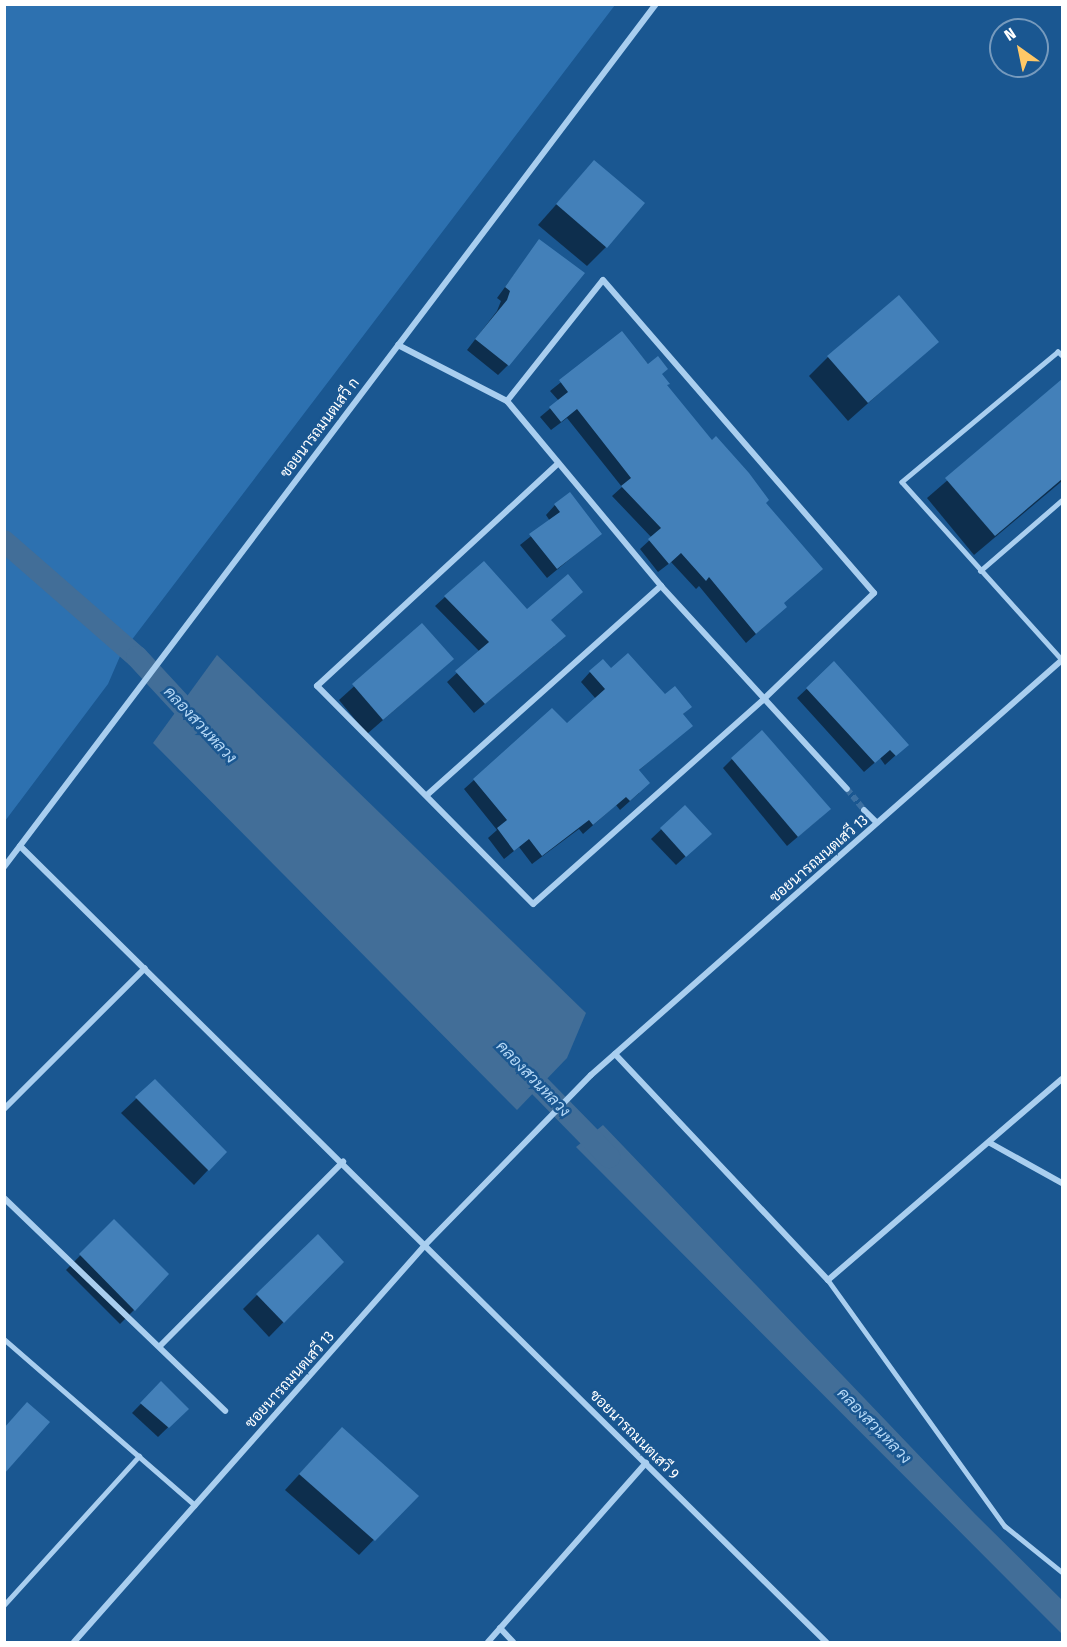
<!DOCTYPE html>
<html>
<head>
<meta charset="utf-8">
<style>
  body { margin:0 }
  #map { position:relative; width:1067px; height:1647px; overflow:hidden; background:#1a5791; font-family:"Fira Sans Condensed",Sarabun,sans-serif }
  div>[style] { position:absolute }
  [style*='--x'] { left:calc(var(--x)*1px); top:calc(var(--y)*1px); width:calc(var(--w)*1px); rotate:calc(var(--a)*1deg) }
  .green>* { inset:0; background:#2d71b0 }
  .water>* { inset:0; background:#426e98 }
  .shadow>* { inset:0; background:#0007 }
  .canal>* { height:22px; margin:-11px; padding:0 11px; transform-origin:11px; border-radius:11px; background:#426e98 }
  .building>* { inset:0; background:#4380b9 }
  .street-tunnel>* { height:6px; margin-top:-3px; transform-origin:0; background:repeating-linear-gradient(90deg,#3c70a2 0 6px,transparent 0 9px) }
  .lane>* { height:4.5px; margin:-2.25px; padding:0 2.25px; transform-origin:2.25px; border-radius:2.25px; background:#a9ceef }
  .street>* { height:6px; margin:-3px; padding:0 3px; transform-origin:3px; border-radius:3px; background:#a9ceef }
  span { translate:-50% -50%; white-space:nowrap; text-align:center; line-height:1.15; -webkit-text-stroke:5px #1a5791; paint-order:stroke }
  .street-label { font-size:15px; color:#fff }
  .water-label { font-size:16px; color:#b5d8f6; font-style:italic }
  .frame { position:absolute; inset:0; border:6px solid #fff; pointer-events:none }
  .north { position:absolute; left:989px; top:18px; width:60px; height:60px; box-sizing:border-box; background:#1a5791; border:2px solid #769abd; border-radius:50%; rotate:327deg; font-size:16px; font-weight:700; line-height:24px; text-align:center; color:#fff }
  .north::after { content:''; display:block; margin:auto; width:21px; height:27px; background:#ffc867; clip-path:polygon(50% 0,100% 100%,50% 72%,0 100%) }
</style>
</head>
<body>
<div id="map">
  <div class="green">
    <div style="clip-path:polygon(5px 4px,615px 5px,121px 654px,108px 684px,5px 821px)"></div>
  </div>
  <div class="water">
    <div style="clip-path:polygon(217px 655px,586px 1013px,567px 1058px,517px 1110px,153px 743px)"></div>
    <div style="clip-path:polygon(603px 1125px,975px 1514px,1062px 1600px,1062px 1634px,576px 1147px)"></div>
  </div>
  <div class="shadow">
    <div style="clip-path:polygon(594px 162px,606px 247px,587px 266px,538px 225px)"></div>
    <div style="clip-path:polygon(539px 241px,508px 365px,498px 375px,467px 350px,497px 311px,501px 301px,497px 298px)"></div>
    <div style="clip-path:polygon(622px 333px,764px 503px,782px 604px,776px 616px,746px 643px,699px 586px,696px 589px,671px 562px,658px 572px,640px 549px,652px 538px,612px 496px,622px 487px,567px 418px,551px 430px,540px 417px,559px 401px,550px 391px)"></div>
    <div style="clip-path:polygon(937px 342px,848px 421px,809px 376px,828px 357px)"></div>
    <div style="clip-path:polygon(1062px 381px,1062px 481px,974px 555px,927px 498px)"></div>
    <div style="clip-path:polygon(555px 505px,600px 534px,547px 578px,520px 545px,550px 521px,546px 515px)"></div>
    <div style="clip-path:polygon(445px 597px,527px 611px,554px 646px,474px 713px,447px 682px,480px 652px,435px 606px)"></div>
    <div style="clip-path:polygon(422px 625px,437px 673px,367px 734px,339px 700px)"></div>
    <div style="clip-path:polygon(834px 663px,897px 754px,885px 765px,880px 758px,864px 772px,797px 698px)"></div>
    <div style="clip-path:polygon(611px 670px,690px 707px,682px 715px,691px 726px,638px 771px,639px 793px,620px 810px,616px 805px,583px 834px,579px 829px,532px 864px,519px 847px,504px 859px,488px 838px,497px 830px,464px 789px,552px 710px,566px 725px,596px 699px,581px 682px,590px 672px)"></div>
    <div style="clip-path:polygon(732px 759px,820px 818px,787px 846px,723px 768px)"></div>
    <div style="clip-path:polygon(685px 807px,700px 843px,676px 865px,651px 839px)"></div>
    <div style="clip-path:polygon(155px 1081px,225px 1152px,194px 1185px,121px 1113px)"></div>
    <div style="clip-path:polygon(114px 1221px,134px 1310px,120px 1324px,66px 1270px)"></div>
    <div style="clip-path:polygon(342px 1262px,269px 1337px,243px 1309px,257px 1295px)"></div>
    <div style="clip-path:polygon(161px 1383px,187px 1409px,158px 1437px,132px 1413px)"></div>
    <div style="clip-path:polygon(327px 1444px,416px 1496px,359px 1555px,285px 1490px)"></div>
  </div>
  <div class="canal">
    <div style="--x:4;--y:541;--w:176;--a:41.1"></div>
    <div style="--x:137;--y:657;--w:94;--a:47.2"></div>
    <div style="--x:519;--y:1065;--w:129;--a:45.6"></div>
  </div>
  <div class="building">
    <div style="clip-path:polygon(594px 160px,645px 203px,607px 248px,556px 204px)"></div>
    <div style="clip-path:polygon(539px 239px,585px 273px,509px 366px,475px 339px,507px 300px,510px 291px,505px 287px)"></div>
    <div style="clip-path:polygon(899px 295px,939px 342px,868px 403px,827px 356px)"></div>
    <div style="clip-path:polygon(622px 331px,648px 364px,658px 356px,668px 369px,662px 374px,670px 384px,667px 385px,712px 440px,716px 436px,749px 473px,769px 500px,766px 503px,823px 569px,784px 603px,787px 607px,756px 634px,709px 577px,706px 581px,681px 553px,669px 564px,648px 539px,661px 528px,621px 486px,631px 478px,577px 409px,561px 422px,549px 407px,568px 392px,559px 380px)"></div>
    <div style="clip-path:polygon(1062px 379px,1062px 479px,995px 536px,945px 478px)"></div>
    <div style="clip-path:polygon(570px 492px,602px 534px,557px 569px,529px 534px,560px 512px,554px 504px)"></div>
    <div style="clip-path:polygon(484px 561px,527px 609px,568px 574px,583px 592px,551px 620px,566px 636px,485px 704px,455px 671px,489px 642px,444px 596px)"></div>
    <div style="clip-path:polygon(422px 623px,454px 659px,383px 720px,352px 684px)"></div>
    <div style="clip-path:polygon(628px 653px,665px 694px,675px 686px,692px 707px,683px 714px,693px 726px,639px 770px,650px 783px,630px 801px,626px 797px,593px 825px,589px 820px,542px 856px,529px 839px,514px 851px,497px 828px,507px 820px,473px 779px,552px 708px,567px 723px,605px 689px,589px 671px,603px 659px,611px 668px)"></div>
    <div style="clip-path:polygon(834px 661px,909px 745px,896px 756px,890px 750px,875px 763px,806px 688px)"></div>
    <div style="clip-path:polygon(762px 730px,831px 809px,798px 837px,731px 758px)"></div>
    <div style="clip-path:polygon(685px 805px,712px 834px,686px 857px,660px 828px)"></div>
    <div style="clip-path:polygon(155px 1079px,227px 1152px,209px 1171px,135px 1097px)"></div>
    <div style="clip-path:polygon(114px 1219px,169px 1274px,135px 1311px,79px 1254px)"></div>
    <div style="clip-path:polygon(318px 1234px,344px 1262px,284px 1323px,256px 1294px)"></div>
    <div style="clip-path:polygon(161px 1381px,189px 1409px,169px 1428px,140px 1403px)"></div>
    <div style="clip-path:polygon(27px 1402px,50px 1422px,4px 1474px,4px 1428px)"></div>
    <div style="clip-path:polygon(342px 1427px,419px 1496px,375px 1541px,299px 1474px)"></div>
  </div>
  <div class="street-tunnel">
    <div style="--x:847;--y:789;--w:27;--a:51"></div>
  </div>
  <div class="lane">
    <div style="--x:1062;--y:356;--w:6;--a:-135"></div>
    <div style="--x:1058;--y:352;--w:203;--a:140.2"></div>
    <div style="--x:902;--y:482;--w:239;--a:48"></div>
    <div style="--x:980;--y:571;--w:108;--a:-40.9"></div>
    <div style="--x:828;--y:1280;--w:303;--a:54.3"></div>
    <div style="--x:1005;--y:1526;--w:73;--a:38.9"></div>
    <div style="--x:4;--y:1339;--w:253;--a:41"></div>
    <div style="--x:4;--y:1605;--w:201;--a:-47.8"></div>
  </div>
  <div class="street">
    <div style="--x:398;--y:345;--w:123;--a:27.2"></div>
    <div style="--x:507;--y:401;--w:241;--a:50.2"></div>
    <div style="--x:661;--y:586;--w:275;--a:47.5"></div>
    <div style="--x:507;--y:401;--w:154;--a:-51.6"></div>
    <div style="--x:603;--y:280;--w:414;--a:49.1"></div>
    <div style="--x:874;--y:593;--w:154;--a:136.1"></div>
    <div style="--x:763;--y:700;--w:307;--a:138.4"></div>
    <div style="--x:533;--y:904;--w:307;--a:-134.7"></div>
    <div style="--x:317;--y:686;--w:328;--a:-42.7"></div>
    <div style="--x:427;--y:795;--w:314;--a:-41.8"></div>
    <div style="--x:864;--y:810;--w:18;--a:45"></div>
    <div style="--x:20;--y:846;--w:1133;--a:44.64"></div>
    <div style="--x:4;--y:867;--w:1082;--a:-52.93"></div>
    <div style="--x:615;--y:1054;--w:311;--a:46.7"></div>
    <div style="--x:828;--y:1280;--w:308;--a:-40.7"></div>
    <div style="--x:4;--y:1109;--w:199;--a:-45"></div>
    <div style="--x:990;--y:1143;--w:82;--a:29.1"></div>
    <div style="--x:4;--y:1198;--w:307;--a:43.9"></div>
    <div style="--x:160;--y:1346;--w:260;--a:-45.2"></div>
    <div style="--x:500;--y:1628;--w:19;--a:47"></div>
    <div style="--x:74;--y:1642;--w:531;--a:-48.51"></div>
    <div style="--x:426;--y:1244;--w:236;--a:-45.7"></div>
    <div style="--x:591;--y:1075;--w:628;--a:-41.38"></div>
    <div style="--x:488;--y:1642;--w:239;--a:-48.6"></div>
  </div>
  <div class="street-label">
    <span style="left:320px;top:428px;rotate:-53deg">ซอยนารถมนตเสวี ก</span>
    <span style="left:819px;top:859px;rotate:-41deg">ซอยนารถมนตเสวี 13</span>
    <span style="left:290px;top:1380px;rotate:-48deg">ซอยนารถมนตเสวี 13</span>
    <span style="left:634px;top:1435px;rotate:45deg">ซอยนารถมนตเสวี 9</span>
  </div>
  <div class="water-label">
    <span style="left:200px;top:725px;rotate:47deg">คลองสวนหลวง</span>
    <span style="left:533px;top:1079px;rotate:46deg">คลองสวนหลวง</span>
    <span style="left:874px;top:1426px;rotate:46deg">คลองสวนหลวง</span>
  </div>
  <div class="frame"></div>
  <div class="north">N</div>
</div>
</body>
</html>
